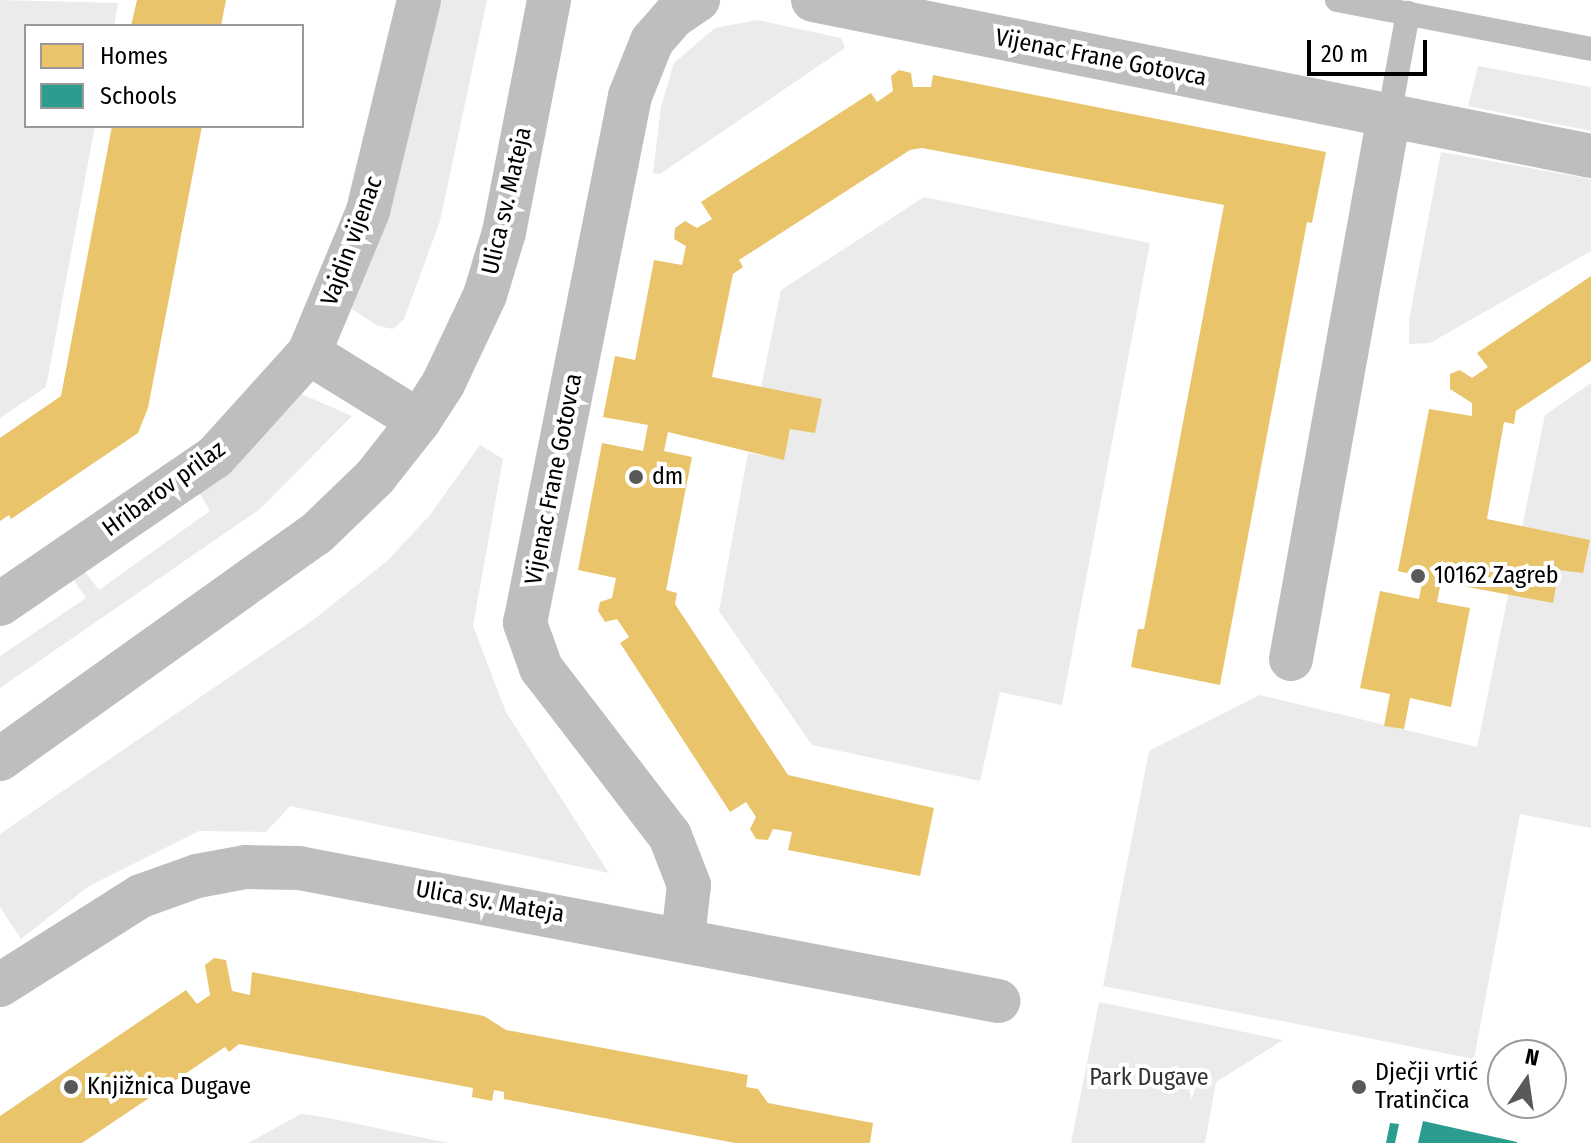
<!DOCTYPE html>
<html>
<head>
<meta charset="utf-8">
<style>
  body { margin:0 }
  #map { position:relative; width:1591px; height:1143px; overflow:hidden; background:#fff; font-family:"Fira Sans Condensed",sans-serif }
  div>[style] { position:absolute }
  [style*='--x'] { left:calc(var(--x)*1px); top:calc(var(--y)*1px); width:calc(var(--w)*1px); rotate:calc(var(--a)*1deg) }
  .green>* { inset:0; background:#ebebeb }
  .homes>* { inset:0; background:#e9c46a }
  .schools>* { inset:0; background:#2a9d8f }
  .service>* { height:24px; margin:-12px; padding:0 12px; transform-origin:12px; border-radius:12px; background:#bebebe }
  .minor>* { height:44px; margin:-22px; padding:0 22px; transform-origin:22px; border-radius:22px; background:#bebebe }
  .tertiary>* { height:44px; margin:-22px; padding:0 22px; transform-origin:22px; border-radius:22px; background:#bebebe }
  .dots>* { width:22px; height:22px; translate:-50% -50%; box-sizing:border-box; border:4px solid #fff; border-radius:50% }
  span { translate:-50% -50%; white-space:nowrap; text-align:center; line-height:1.15; -webkit-text-stroke:8px #fff; paint-order:stroke }
  .street-label { font-size:24px; color:#000 }
  .poi-label { font-size:24px; color:#000 }
  .left { translate:0 -50%; text-align:left }
  .park-label { font-size:24px; color:#323232 }
  .legend { position:absolute; left:24px; top:24px; width:280px; height:104px; box-sizing:border-box; background:#fff; border:2px solid #999; margin:0; padding:10px 14px; list-style:none; font-size:24px; color:#000 }
  .legend li { display:flex; align-items:center; gap:16px; height:40px }
  .legend b { width:40px; border:2px solid #999 }
  .north { position:absolute; left:1487px; top:1039px; width:80px; height:80px; box-sizing:border-box; background:#fff; border:2px solid #999; border-radius:50%; rotate:13deg; font-size:22px; font-weight:700; line-height:32px; text-align:center; color:#000 }
  .north::after { content:''; display:block; margin:auto; width:28px; height:36px; background:#595959; clip-path:polygon(50% 0,100% 100%,50% 72%,0 100%) }
  .scale { position:absolute; left:1307px; top:40px; width:120px; height:36px; box-sizing:border-box; border:4px solid #000; border-top:0; padding-left:10px; font-size:24px; line-height:28px; white-space:nowrap; color:#000; -webkit-text-stroke:6px #fff; paint-order:stroke }
</style>
</head>
<body>
<div id="map">
  <div class="green">
    <div style="clip-path:polygon(0 0,118px 3px,114px 26px,26px 26px,26px 126px,95px 126px,46px 387px,0 418px)"></div>
    <div style="clip-path:polygon(429px 0,487px 0,440px 221px,404px 319px,393px 329px,378px 326px,344px 304px)"></div>
    <div style="clip-path:polygon(757px 20px,841px 38px,845px 48px,660px 174px,653px 173px,661px 107px,674px 63px,715px 28px)"></div>
    <div style="clip-path:polygon(1478px 66px,1591px 87px,1591px 131px,1468px 106px)"></div>
    <div style="clip-path:polygon(1441px 152px,1591px 179px,1591px 251px,1430px 343px,1409px 344px,1409px 320px)"></div>
    <div style="clip-path:polygon(924px 197px,1150px 243px,1062px 705px,1000px 692px,980px 781px,812px 745px,719px 611px,748px 453px,784px 459px,790px 429px,761px 387px,781px 290px)"></div>
    <div style="clip-path:polygon(1591px 383px,1591px 828px,1520px 814px,1474px 1059px,1103px 986px,1149px 751px,1260px 695px,1477px 747px,1545px 415px)"></div>
    <div style="clip-path:polygon(297px 392px,352px 416px,260px 509px,0 688px,0 656px,86px 598px,71px 576px,85px 572px,99px 590px,210px 511px,197px 489px)"></div>
    <div style="clip-path:polygon(480px 445px,503px 459px,473px 626px,506px 712px,609px 873px,290px 806px,266px 832px,199px 831px,89px 886px,21px 939px,0 907px,0 834px,313px 620px,387px 561px,430px 515px)"></div>
    <div style="clip-path:polygon(1099px 1002px,1283px 1040px,1216px 1082px,1205px 1143px,1071px 1143px)"></div>
    <div style="clip-path:polygon(301px 1114px,324px 1117px,448px 1143px,248px 1143px)"></div>
  </div>
  <div class="homes">
    <div style="clip-path:polygon(137px 0,226px 0,221px 26px,131px 26px)"></div>
    <div style="clip-path:polygon(899px 70px,911px 73px,913px 87px,931px 87px,933px 75px,1326px 152px,1312px 223px,1307px 222px,1220px 685px,1131px 667px,1138px 629px,1144px 629px,1224px 205px,922px 148px,910px 150px,739px 260px,743px 267px,733px 274px,712px 377px,822px 399px,815px 433px,790px 429px,784px 460px,668px 432px,664px 451px,692px 457px,666px 590px,677px 593px,675px 604px,788px 775px,934px 808px,920px 876px,788px 850px,792px 832px,773px 829px,768px 840px,756px 839px,750px 829px,756px 817px,746px 802px,730px 812px,620px 643px,629px 637px,617px 619px,605px 622px,598px 611px,600px 602px,612px 598px,616px 578px,578px 570px,602px 443px,643px 451px,648px 425px,603px 417px,615px 356px,635px 360px,654px 260px,682px 265px,686px 246px,674px 239px,675px 228px,685px 221px,697px 228px,712px 219px,701px 202px,871px 93px,877px 102px,893px 91px,891px 76px)"></div>
    <div style="clip-path:polygon(112px 126px,202px 126px,148px 408px,138px 433px,11px 519px,9px 515px,0 521px,0 438px,61px 396px)"></div>
    <div style="clip-path:polygon(1591px 276px,1591px 361px,1516px 411px,1514px 424px,1504px 422px,1487px 519px,1590px 540px,1583px 573px,1559px 570px,1553px 603px,1441px 582px,1437px 602px,1470px 608px,1451px 707px,1410px 698px,1404px 729px,1384px 726px,1390px 694px,1360px 688px,1380px 591px,1419px 599px,1423px 577px,1398px 571px,1429px 409px,1472px 416px,1472px 403px,1450px 389px,1450px 374px,1460px 370px,1472px 378px,1488px 367px,1477px 353px)"></div>
    <div style="clip-path:polygon(214px 958px,226px 960px,232px 991px,250px 995px,252px 972px,484px 1016px,506px 1030px,748px 1075px,746px 1087px,758px 1089px,768px 1103px,873px 1123px,870px 1143px,735px 1143px,504px 1099px,504px 1092px,494px 1090px,492px 1101px,472px 1097px,473px 1088px,239px 1044px,229px 1052px,225px 1047px,82px 1143px,0 1143px,0 1116px,186px 990px,197px 1004px,210px 995px,205px 965px)"></div>
  </div>
  <div class="schools">
    <div style="clip-path:polygon(1423px 1121px,1517px 1142px,1517px 1143px,1418px 1143px)"></div>
    <div style="clip-path:polygon(1390px 1123px,1399px 1124px,1395px 1143px,1386px 1143px)"></div>
  </div>
  <div class="service">
    <div style="--x:1337;--y:0;--w:259;--a:10.9"></div>
    <div style="--x:1389;--y:116;--w:105;--a:-79.5"></div>
  </div>
  <div class="minor">
    <div style="--x:813;--y:0;--w:793;--a:11.34"></div>
    <div style="--x:419;--y:421;--w:129;--a:-148.3"></div>
    <div style="--x:309;--y:353;--w:154;--a:-67.4"></div>
    <div style="--x:368;--y:211;--w:217;--a:-76.4"></div>
    <div style="--x:0;--y:604;--w:260;--a:-34.4"></div>
    <div style="--x:215;--y:457;--w:140;--a:-47.9"></div>
    <div style="--x:1291;--y:659;--w:552;--a:-79.77"></div>
    <div style="--x:683;--y:937;--w:52;--a:-83.4"></div>
    <div style="--x:689;--y:885;--w:53;--a:-111.2"></div>
    <div style="--x:670;--y:836;--w:212;--a:-127.5"></div>
    <div style="--x:541;--y:668;--w:48;--a:-109.6"></div>
    <div style="--x:525;--y:623;--w:537;--a:-78.73"></div>
    <div style="--x:630;--y:96;--w:59;--a:-68.2"></div>
    <div style="--x:652;--y:41;--w:33;--a:-49"></div>
    <div style="--x:674;--y:16;--w:29;--a:-34"></div>
    <div style="--x:0;--y:985;--w:167;--a:-32.3"></div>
    <div style="--x:141;--y:896;--w:59;--a:-19.7"></div>
    <div style="--x:197;--y:876;--w:50;--a:-10.4"></div>
    <div style="--x:246;--y:867;--w:53;--a:1.1"></div>
    <div style="--x:299;--y:868;--w:712;--a:10.77"></div>
  </div>
  <div class="tertiary">
    <div style="--x:0;--y:759;--w:388;--a:-35.5"></div>
    <div style="--x:316;--y:534;--w:82;--a:-44"></div>
    <div style="--x:375;--y:477;--w:71;--a:-51.8"></div>
    <div style="--x:419;--y:421;--w:44;--a:-57"></div>
    <div style="--x:443;--y:384;--w:98;--a:-64.7"></div>
    <div style="--x:485;--y:295;--w:66;--a:-73.2"></div>
    <div style="--x:504;--y:232;--w:236;--a:-79"></div>
  </div>
  <div class="dots">
    <div style="left:636px;top:477px;background:#595959"></div>
    <div style="left:1418px;top:576px;background:#595959"></div>
    <div style="left:71px;top:1087px;background:#595959"></div>
    <div style="left:1359px;top:1087px;background:#595959"></div>
  </div>
  <div class="street-label">
    <span style="left:1101px;top:58px;rotate:11deg">Vijenac Frane Gotovca</span>
    <span style="left:507px;top:201px;rotate:-77deg">Ulica sv. Mateja</span>
    <span style="left:352px;top:241px;rotate:-70deg">Vajdin vijenac</span>
    <span style="left:554px;top:479px;rotate:-79deg">Vijenac Frane Gotovca</span>
    <span style="left:164px;top:489px;rotate:-36deg">Hribarov prilaz</span>
    <span style="left:490px;top:902px;rotate:10deg">Ulica sv. Mateja</span>
  </div>
  <div class="poi-label">
    <span class="left" style="left:652px;top:477px">dm</span>
    <span class="left" style="left:1434px;top:576px">10162 Zagreb</span>
    <span class="left" style="left:1375px;top:1087px">Dječji vrtić<br>Tratinčica</span>
    <span class="left" style="left:87px;top:1087px">Knjižnica Dugave</span>
  </div>
  <div class="park-label">
    <span style="left:1149px;top:1078px">Park Dugave</span>
  </div>
  <ul class="legend">
  <li><b style="height:22px;background:#e9c46a"></b>Homes</li>
  <li><b style="height:22px;background:#2a9d8f"></b>Schools</li>
  </ul>
  <div class="north">N</div>
  <div class="scale">20 m</div>
</div>
</body>
</html>
